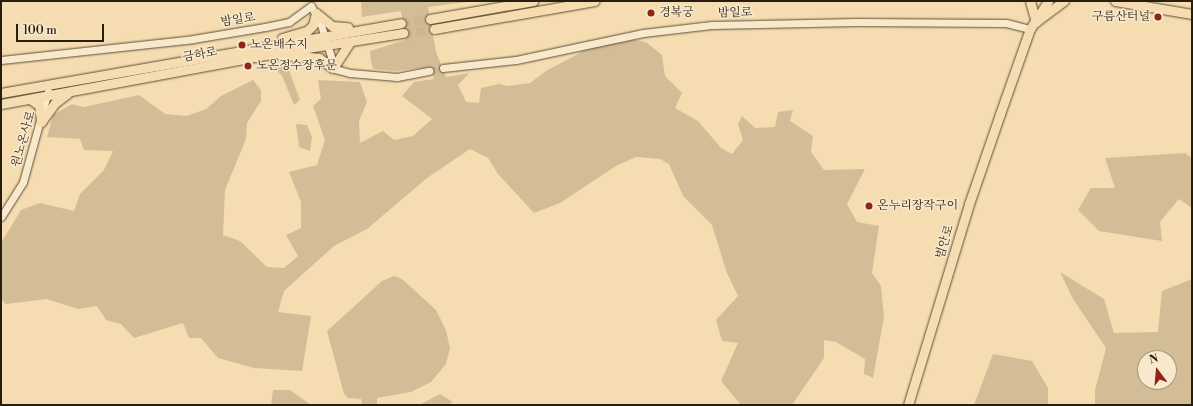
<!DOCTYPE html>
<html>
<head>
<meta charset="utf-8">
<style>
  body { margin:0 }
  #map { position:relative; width:1193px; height:406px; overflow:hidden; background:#f6ddb1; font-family:"Libre Bodoni","Noto Serif KR",serif }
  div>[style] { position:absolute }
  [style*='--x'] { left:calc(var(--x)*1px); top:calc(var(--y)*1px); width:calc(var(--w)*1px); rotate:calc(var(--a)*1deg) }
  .green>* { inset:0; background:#d3bd96 }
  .minor-tunnel>* { height:7px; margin-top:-3.5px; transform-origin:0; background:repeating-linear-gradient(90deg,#cdb791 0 7px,transparent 0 10.5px) }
  .major-tunnel>* { height:9px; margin-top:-4.5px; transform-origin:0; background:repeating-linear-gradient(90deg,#cdb791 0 9px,transparent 0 13.5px) }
  .roads { filter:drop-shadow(0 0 1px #5b4e38) drop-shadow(0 0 1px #5b4e38) }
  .minor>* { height:7px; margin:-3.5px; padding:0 3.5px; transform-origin:3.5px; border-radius:3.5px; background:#f9e9cc }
  .major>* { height:9px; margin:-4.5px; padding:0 4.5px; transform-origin:4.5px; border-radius:4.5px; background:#f6ddb1 }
  .dots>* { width:11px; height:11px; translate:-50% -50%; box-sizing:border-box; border:2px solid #f9e9cc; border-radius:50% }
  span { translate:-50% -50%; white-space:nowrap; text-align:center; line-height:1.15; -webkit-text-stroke:3px #f9e9cc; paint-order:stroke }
  .poi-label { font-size:12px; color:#271e10 }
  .left { translate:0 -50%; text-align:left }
  .right { translate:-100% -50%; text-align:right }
  .street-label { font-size:12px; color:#271e10 }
  .frame { position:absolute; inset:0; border:2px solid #271e10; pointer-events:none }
  .north { position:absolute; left:1137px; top:350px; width:40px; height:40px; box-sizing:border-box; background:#f9e9cc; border:1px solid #a59881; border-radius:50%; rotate:344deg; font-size:11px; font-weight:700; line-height:16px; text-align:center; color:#271e10 }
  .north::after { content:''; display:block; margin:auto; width:14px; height:18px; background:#8f2418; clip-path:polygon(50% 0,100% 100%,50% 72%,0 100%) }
  .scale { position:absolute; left:16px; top:24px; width:88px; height:18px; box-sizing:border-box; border:2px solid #271e10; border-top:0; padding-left:5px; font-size:12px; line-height:14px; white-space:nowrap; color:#271e10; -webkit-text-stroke:3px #f9e9cc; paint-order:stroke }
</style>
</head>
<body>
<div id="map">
  <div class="green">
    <div style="clip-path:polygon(361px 1px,475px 1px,428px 7px,436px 52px,446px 77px,469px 73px,458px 85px,466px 102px,479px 103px,481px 88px,499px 84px,508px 86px,530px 83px,546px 71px,589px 48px,630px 39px,646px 42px,662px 55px,665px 76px,682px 93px,675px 108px,698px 121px,721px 148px,732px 154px,743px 140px,738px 124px,742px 116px,755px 128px,775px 127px,778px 112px,793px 110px,790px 121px,813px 136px,811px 152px,824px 170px,865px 169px,847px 204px,857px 222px,879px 226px,872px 273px,881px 286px,884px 317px,873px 378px,864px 374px,865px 359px,836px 342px,824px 340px,824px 358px,792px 405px,741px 405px,721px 381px,738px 343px,722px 341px,716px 320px,738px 296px,727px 273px,712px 225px,683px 196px,669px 164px,660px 159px,636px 157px,616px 166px,560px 203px,534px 213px,498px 174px,488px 158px,470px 149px,427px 178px,367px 229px,334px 246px,284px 291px,278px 312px,311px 316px,302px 371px,254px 368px,218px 358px,201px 338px,189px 338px,183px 323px,134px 338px,121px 324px,106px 320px,97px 306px,78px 309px,47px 299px,6px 304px,1px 299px,1px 243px,21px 210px,40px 203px,74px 211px,80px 194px,104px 170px,113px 151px,84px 150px,80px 139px,47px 137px,53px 115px,72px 104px,84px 107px,139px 95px,165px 114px,187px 116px,206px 109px,221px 96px,253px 80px,261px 90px,261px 101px,247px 123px,246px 139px,225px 190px,223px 235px,240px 241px,267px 267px,284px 268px,298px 256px,286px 235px,301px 228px,301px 202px,289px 172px,317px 165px,325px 140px,313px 106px,321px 99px,318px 80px,360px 82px,367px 102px,359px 121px,360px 143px,383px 131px,394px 140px,413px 136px,432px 119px,402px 96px,414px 82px,434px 79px,430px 67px,395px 71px,373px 69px,371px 62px,370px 51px,405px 40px,401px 11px,362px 17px)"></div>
    <div style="clip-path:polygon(269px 62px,288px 68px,300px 100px,294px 105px,282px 76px)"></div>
    <div style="clip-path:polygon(296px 124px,307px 125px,312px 137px,310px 151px,299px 147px)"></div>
    <div style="clip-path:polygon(1185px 153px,1192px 158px,1192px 208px,1179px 199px,1160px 222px,1162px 241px,1099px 231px,1078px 210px,1091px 188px,1115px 188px,1105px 158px)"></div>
    <div style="clip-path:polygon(evenodd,1060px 272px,1104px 299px,1114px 333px,1158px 332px,1162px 291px,1192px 279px,1192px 405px,1095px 405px,1095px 390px,1106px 348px,1073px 299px,1060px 272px,1145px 358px,1169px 358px,1169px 382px,1145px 382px,1145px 358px)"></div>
    <div style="clip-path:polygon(394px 276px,402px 279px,436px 310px,446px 330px,450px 348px,446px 364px,431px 382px,411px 392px,377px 398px,377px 404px,362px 405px,361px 399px,348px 398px,344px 394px,327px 331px,382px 281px)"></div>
    <div style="clip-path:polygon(993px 354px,1032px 361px,1048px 388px,1048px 405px,974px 405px)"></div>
    <div style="clip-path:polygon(273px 390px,290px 390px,311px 405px,271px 405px)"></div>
    <div style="clip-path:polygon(440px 394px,453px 402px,448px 405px,419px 405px)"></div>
  </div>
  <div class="minor-tunnel">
    <div style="--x:429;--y:71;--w:14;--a:-12"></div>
  </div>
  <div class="major-tunnel">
    <div style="--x:401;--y:23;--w:29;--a:-8"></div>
    <div style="--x:403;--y:33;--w:31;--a:-7"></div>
  </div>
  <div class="roads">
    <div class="minor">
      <div style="--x:1;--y:60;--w:193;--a:-6.2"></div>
      <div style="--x:193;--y:39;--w:73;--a:-9.5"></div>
      <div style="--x:265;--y:27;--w:25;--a:-12"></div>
      <div style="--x:289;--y:22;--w:27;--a:-36"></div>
      <div style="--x:311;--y:6;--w:18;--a:61"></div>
      <div style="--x:320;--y:22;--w:49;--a:72.3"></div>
      <div style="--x:335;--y:69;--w:16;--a:15"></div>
      <div style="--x:350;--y:73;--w:47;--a:4.9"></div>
      <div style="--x:397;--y:77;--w:33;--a:-11"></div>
      <div style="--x:443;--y:68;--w:73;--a:-6.3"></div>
      <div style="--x:516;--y:60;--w:130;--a:-12"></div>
      <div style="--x:643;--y:33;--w:69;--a:-6.6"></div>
      <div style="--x:712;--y:25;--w:144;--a:-1.2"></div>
      <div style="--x:856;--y:22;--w:150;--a:0.4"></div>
      <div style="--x:1006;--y:23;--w:25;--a:14"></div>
      <div style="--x:1;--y:217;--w:41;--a:-57.8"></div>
      <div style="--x:23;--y:182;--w:94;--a:-74.6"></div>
    </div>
    <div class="major">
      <div style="--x:1030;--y:1;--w:22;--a:74"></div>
      <div style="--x:1115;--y:1;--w:78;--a:9.6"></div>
      <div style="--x:430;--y:19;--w:105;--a:-9.9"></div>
      <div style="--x:1037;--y:21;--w:34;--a:-37"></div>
      <div style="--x:434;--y:29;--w:163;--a:-9.9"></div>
      <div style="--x:282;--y:38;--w:26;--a:-16"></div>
      <div style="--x:307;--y:31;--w:8;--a:-45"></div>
      <div style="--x:313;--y:25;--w:12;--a:-76"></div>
      <div style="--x:316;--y:13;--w:21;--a:39"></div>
      <div style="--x:332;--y:26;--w:16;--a:4"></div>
      <div style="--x:280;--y:55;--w:39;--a:4"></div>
      <div style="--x:319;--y:58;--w:17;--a:36"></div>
      <div style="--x:333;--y:68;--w:31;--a:-57"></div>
      <div style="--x:1;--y:93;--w:406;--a:-9.9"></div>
      <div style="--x:30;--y:99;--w:11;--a:34"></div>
      <div style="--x:39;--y:105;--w:17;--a:83"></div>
      <div style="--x:1;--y:104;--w:274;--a:-10.5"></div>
      <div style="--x:270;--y:54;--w:135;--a:-9"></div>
      <div style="--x:41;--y:122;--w:24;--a:-54"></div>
      <div style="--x:55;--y:103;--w:15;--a:-37"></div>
      <div style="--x:908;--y:405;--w:210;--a:-73.1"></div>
      <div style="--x:969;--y:204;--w:95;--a:-71"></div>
      <div style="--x:1000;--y:114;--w:90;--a:-70.6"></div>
      <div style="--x:1030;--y:29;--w:33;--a:-57"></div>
    </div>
  </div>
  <div class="dots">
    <div style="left:651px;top:13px;background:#8f2418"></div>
    <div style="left:1158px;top:17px;background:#8f2418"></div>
    <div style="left:242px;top:45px;background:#8f2418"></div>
    <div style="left:248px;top:66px;background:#8f2418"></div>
    <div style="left:869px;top:206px;background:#8f2418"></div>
  </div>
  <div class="poi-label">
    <span class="left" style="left:659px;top:13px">경복궁</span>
    <span class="right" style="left:1150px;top:17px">구름산터널</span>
    <span class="left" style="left:250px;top:45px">노온배수지</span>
    <span class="left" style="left:256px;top:66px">노온정수장후문</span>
    <span class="left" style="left:877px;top:206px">온누리장작구이</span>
  </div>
  <div class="street-label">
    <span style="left:735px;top:13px;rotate:-1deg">밤일로</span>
    <span style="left:238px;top:20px;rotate:-9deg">밤일로</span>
    <span style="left:200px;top:55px;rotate:-11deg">금하로</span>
    <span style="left:24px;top:139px;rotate:-74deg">원노온사로</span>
    <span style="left:945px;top:242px;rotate:-73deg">범안로</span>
  </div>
  <div class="frame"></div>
  <div class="north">N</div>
  <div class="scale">100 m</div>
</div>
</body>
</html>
